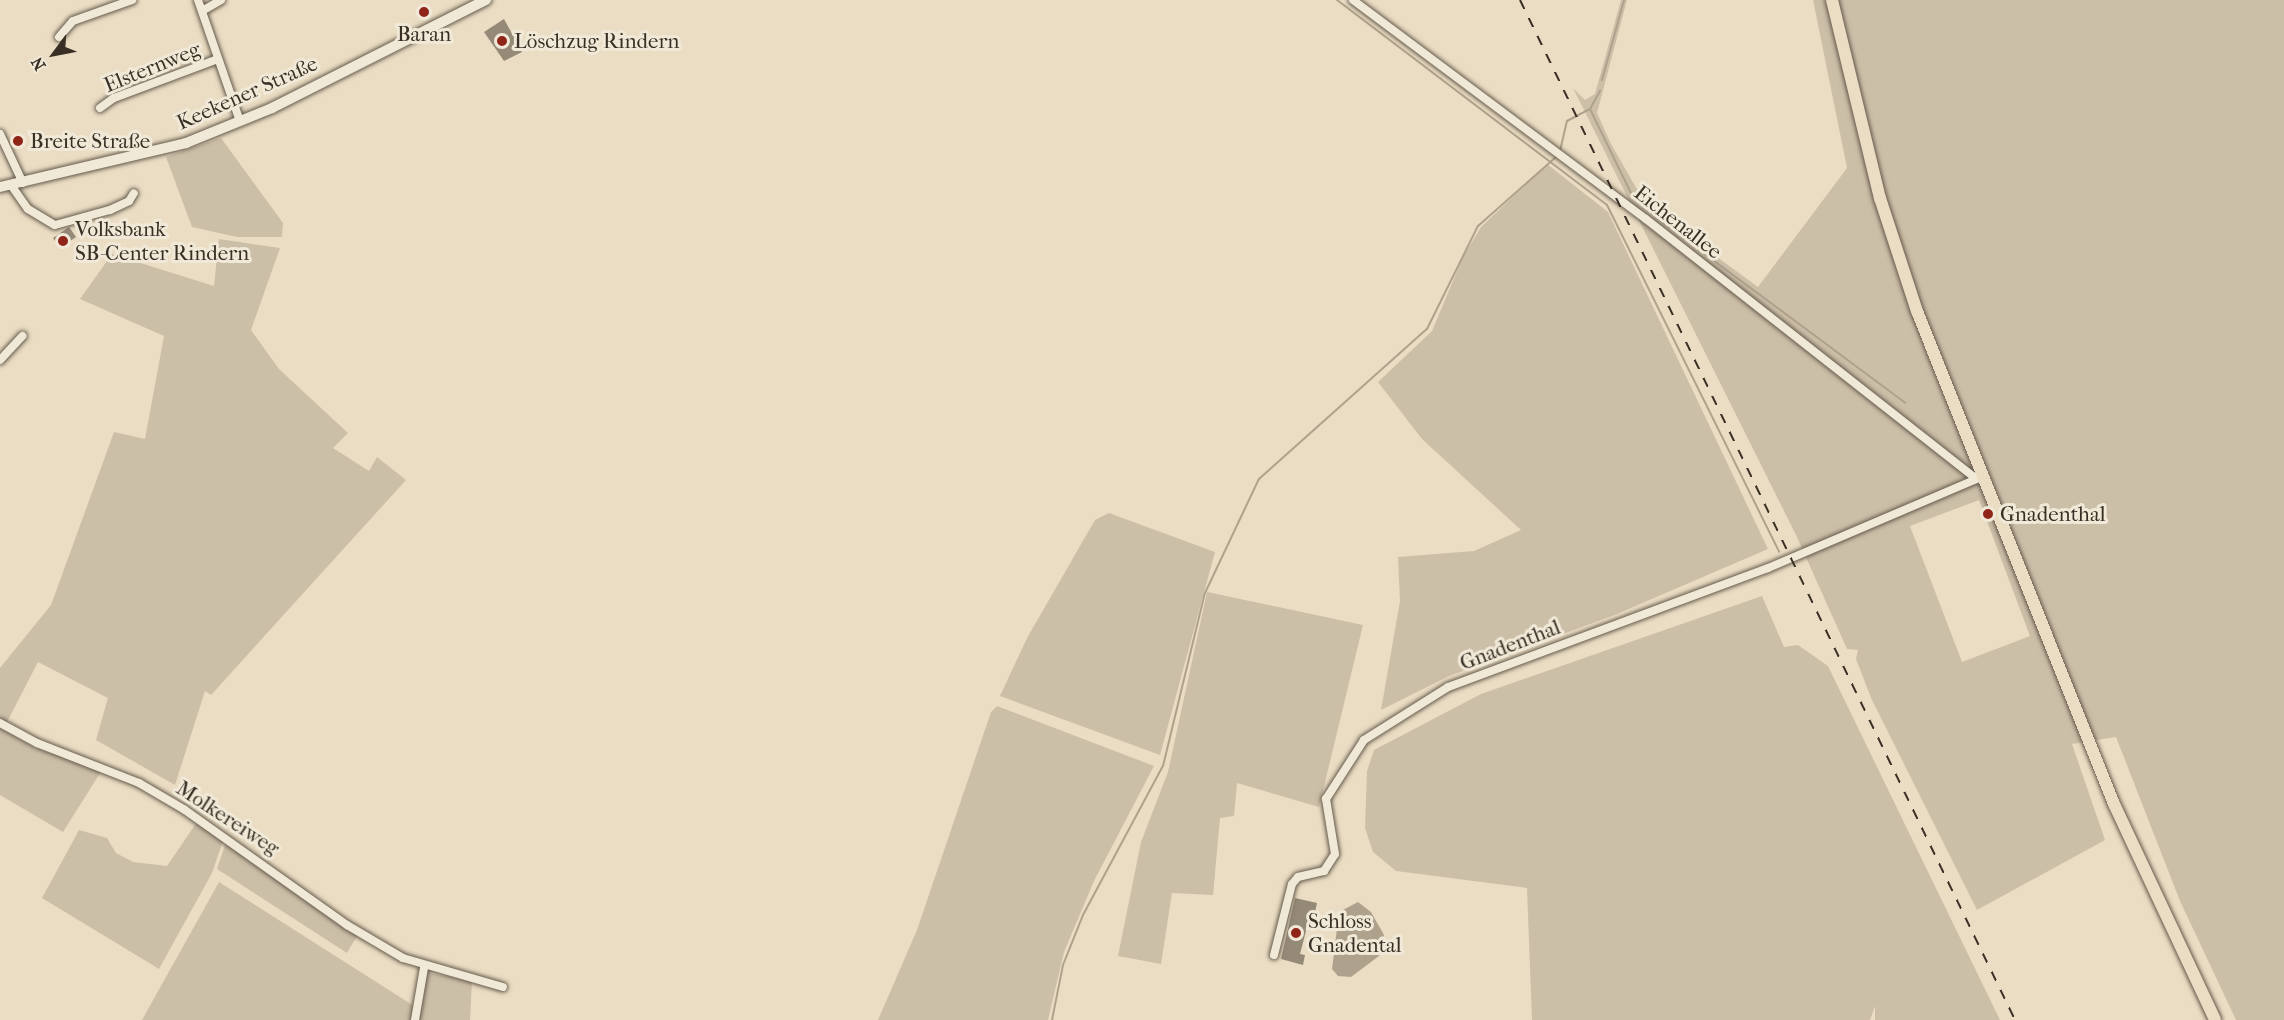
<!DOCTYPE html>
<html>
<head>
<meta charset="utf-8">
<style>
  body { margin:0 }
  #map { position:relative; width:2284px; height:1020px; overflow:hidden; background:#eaddc3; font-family:"IM FELL French Canon",serif }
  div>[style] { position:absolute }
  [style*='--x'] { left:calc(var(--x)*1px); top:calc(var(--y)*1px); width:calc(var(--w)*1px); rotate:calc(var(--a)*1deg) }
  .green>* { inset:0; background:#ccbfa8 }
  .water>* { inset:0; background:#aea28d }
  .stream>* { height:2px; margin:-1px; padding:0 1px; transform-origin:1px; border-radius:1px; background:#aea28d }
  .building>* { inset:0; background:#958977 }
  .roads { filter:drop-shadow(0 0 2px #655a4c) drop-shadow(0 0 2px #655a4c) }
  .street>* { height:8px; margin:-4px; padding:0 4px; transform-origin:4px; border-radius:4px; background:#f1e9d8 }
  .secondary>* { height:10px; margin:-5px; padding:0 5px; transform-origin:5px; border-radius:5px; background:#f1e9d8 }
  .primary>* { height:12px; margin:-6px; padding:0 6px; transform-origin:6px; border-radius:6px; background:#eaddc3 }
  .rail>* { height:2px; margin-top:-1px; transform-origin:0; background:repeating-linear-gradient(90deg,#392f24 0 10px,transparent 0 20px) }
  .dots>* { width:16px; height:16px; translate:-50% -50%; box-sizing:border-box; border:3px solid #f1e9d8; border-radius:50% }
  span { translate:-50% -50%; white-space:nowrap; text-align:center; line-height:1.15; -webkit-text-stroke:6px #f1e9d8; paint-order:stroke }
  .poi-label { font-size:21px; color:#392f24 }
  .left { translate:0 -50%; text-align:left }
  .street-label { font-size:21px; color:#392f24 }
  .north { position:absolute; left:24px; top:24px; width:60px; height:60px; -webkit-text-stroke:4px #f1e9d8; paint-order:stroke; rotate:238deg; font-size:16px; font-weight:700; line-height:24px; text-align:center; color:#392f24 }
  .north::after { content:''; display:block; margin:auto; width:21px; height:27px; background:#392f24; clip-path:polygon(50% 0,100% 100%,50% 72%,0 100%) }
</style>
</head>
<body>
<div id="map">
  <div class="green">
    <div style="clip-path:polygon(evenodd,1621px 0,1627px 0,1597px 113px,1611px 144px,1646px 205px,1758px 287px,1847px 168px,1813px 0,2284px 0,2284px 1020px,2236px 1020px,2180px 901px,2116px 737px,2072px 744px,2105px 840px,1977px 910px,1871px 698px,1856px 659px,1858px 650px,1847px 649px,1796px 535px,1573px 88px,1585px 100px,1595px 94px,1621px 0,1979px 500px,2030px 636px,1962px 662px,1910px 526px,1979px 500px)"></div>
    <div style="clip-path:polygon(221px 138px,283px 223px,282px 237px,237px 237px,192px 227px,166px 157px)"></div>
    <div style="clip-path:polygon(1547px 164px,1608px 212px,1768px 549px,1617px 614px,1449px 676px,1381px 710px,1400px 601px,1398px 557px,1474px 551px,1521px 530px,1422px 439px,1378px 382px,1432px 331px,1463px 257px,1481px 227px)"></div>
    <div style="clip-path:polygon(219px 239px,280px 248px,251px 330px,279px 369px,348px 433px,333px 448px,369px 471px,377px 457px,406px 480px,211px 695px,205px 691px,175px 785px,96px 740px,108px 698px,38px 662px,6px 724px,0 718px,0 668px,51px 605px,114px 432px,145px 439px,164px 336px,80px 299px,112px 254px,214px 286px)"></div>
    <div style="clip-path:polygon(1109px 513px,1215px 552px,1160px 755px,1000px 696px,1027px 638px,1095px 520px)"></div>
    <div style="clip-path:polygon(1207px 592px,1363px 625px,1319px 807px,1237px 783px,1234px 816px,1220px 818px,1213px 895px,1172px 893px,1161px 964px,1118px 956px,1141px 842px,1168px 772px)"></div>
    <div style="clip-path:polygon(1762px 596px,1784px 647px,1798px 645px,1828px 666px,2000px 1020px,1875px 1020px,1875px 1006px,1870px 1020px,1532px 1020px,1527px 888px,1396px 871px,1373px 852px,1365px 828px,1367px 771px,1374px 750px,1481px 694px)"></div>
    <div style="clip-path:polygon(997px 706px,1154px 766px,1094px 881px,1064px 952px,1048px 1020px,878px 1020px,917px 930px,991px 712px)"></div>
    <div style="clip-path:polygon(0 728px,35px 748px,102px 770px,63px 832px,0 795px)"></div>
    <div style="clip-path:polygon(197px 822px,223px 841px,212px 873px,159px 969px,42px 898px,79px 830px,107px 838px,116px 853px,133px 862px,167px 866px)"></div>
    <div style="clip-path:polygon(226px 842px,357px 936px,347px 953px,217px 869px)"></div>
    <div style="clip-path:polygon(219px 882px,414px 1006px,411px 1020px,142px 1020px)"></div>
    <div style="clip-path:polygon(427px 973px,472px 980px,470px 1020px,417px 1020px)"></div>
  </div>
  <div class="water">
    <div style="clip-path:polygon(1358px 902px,1371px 912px,1384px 935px,1379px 956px,1351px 977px,1338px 976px,1332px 969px,1339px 912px)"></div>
  </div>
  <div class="stream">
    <div style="--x:1337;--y:0;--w:339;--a:37.2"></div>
    <div style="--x:1607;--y:205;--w:387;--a:63.6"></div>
    <div style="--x:1602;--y:80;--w:83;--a:-74.6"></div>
    <div style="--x:1590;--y:109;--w:96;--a:64"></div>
    <div style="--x:1632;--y:195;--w:18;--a:47"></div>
    <div style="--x:1560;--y:151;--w:31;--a:-77"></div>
    <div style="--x:1567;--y:121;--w:26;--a:-28"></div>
    <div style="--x:1590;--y:109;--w:21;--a:-61"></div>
    <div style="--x:1655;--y:217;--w:312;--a:36.6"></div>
    <div style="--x:1052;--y:1020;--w:56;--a:-78.7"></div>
    <div style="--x:1063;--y:965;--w:54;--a:-68.2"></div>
    <div style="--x:1083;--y:915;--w:169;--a:-61.8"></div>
    <div style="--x:1163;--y:766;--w:178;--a:-76.4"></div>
    <div style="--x:1205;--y:593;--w:126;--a:-64.7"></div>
    <div style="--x:1259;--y:479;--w:225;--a:-41.8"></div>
    <div style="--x:1427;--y:329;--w:115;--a:-63.7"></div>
    <div style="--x:1478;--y:226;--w:106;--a:-41.5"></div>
  </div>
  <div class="building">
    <div style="clip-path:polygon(504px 19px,522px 52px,504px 61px,484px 32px)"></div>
    <div style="clip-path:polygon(69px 227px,76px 237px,60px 248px,53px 238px)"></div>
    <div style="clip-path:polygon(1295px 898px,1317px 903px,1315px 912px,1311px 912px,1300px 954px,1305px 955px,1303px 965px,1281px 959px)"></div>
  </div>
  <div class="roads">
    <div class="street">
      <div style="--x:198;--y:0;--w:128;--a:70.9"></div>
      <div style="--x:1353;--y:0;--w:366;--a:36.8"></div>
      <div style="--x:1646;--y:219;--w:420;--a:38.2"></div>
      <div style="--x:202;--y:11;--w:22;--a:-30"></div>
      <div style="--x:59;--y:37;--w:21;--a:-49"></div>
      <div style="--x:73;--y:21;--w:63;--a:-19.6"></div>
      <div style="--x:100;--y:108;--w:17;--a:-36"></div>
      <div style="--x:114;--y:98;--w:111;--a:-20.6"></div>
      <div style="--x:0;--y:134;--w:54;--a:64.9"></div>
      <div style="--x:11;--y:185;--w:29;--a:55"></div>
      <div style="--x:28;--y:209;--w:31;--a:31"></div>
      <div style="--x:55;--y:225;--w:57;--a:-15.3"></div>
      <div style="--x:110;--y:210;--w:21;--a:-25"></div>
      <div style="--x:129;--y:201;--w:9;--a:-58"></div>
      <div style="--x:0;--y:360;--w:33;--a:-47"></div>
      <div style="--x:0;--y:723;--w:42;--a:28.4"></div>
      <div style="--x:37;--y:743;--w:110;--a:21.4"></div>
      <div style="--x:139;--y:783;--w:53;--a:30.4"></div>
      <div style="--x:185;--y:810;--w:199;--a:35.4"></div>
      <div style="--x:347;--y:925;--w:65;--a:30.5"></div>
      <div style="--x:403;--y:958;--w:104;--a:16.2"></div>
      <div style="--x:1274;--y:955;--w:73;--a:-75.8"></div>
      <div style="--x:1292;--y:884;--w:9;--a:-49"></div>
      <div style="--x:1298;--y:877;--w:27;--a:-13"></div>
      <div style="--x:1324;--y:871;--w:20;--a:-57"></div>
      <div style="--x:1335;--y:854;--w:56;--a:-99.3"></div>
      <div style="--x:1326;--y:799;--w:70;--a:-57.2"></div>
      <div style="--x:1364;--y:740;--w:99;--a:-32.2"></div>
      <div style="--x:1448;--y:687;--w:341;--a:-20.4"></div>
      <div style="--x:1768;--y:568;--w:232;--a:-23.1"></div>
      <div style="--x:415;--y:1020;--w:53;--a:-80.2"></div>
    </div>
    <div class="secondary">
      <div style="--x:0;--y:187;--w:191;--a:-13.3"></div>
      <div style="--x:186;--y:143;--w:93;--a:-22.1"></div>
      <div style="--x:272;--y:108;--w:240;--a:-26.8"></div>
    </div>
    <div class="primary">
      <div style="--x:1832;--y:0;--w:204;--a:76.4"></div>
      <div style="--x:1880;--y:198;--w:119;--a:71.9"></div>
      <div style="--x:1917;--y:311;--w:531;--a:68.22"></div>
      <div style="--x:2114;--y:804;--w:238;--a:64.9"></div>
    </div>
  </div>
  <div class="rail">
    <div style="--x:1520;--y:0;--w:1134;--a:64.11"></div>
  </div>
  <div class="dots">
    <div style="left:424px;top:12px;background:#8f2418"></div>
    <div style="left:502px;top:41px;background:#8f2418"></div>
    <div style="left:18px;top:141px;background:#8f2418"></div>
    <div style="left:63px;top:241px;background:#8f2418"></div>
    <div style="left:1988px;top:514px;background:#8f2418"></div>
    <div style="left:1296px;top:933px;background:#8f2418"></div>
  </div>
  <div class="poi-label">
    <span style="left:424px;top:34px">Baran</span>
    <span class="left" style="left:514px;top:41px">Löschzug Rindern</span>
    <span class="left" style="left:30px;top:141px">Breite Straße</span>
    <span class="left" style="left:75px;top:241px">Volksbank<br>SB-Center Rindern</span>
    <span class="left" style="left:2000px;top:514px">Gnadenthal</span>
    <span class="left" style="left:1308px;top:933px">Schloss<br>Gnadental</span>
  </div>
  <div class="street-label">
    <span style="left:152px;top:67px;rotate:-22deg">Elsternweg</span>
    <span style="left:247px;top:93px;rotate:-24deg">Keekener Straße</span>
    <span style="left:1678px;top:222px;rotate:38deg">Eichenallee</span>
    <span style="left:1510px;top:645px;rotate:-21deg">Gnadenthal</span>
    <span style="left:228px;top:818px;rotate:33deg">Molkereiweg</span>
  </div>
  <div class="north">N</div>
</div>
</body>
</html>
